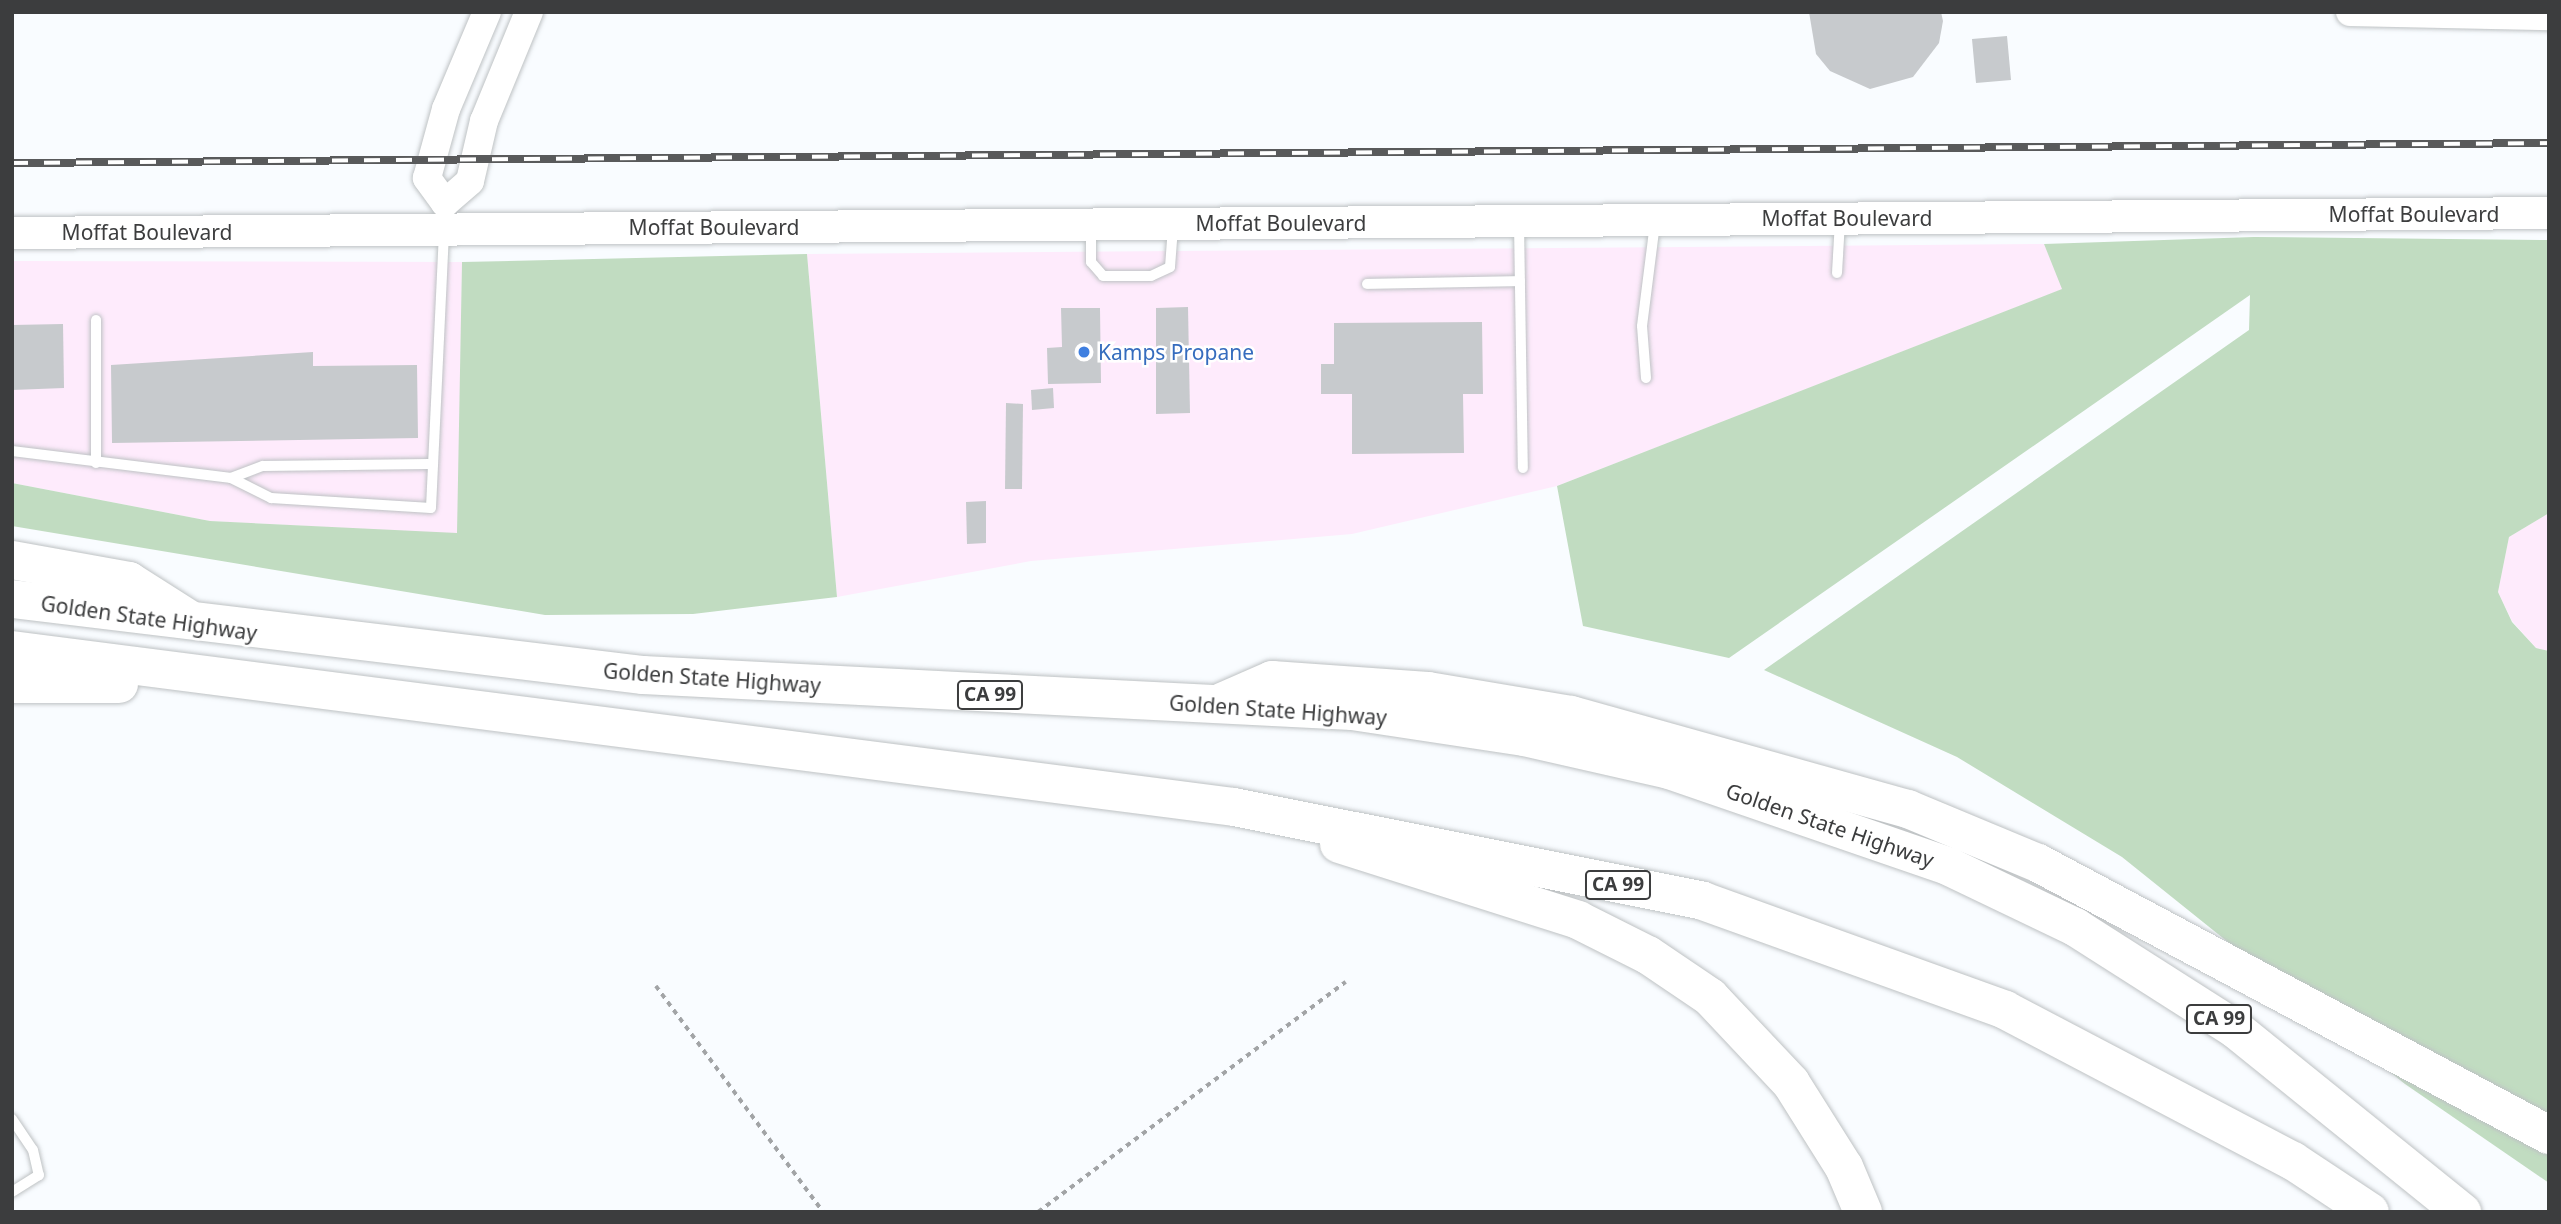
<!DOCTYPE html>
<html>
<head>
<meta charset="utf-8">
<style>
  body { margin:0 }
  #map { position:relative; width:2561px; height:1224px; overflow:hidden; background:#f9fcff; font-family:"Noto Sans",sans-serif }
  div>[style] { position:absolute }
  [style*='--x'] { left:calc(var(--x)*1px); top:calc(var(--y)*1px); width:calc(var(--w)*1px); rotate:calc(var(--a)*1deg) }
  .commercial>* { inset:0; background:#feebfc }
  .green>* { inset:0; background:#c1dcc1 }
  .building>* { inset:0; background:#c7cacd }
  .path>* { height:3.5px; margin-top:-1.75px; transform-origin:0; background:repeating-linear-gradient(90deg,#a2a4a6 0 5px,transparent 0 10px) }
  .roads { filter:drop-shadow(0 0 2px #bec2c4) drop-shadow(0 0 2px #bec2c4) }
  .service>* { height:10px; margin:-5px; padding:0 5px; transform-origin:5px; border-radius:5px; background:#fff }
  .tertiary>* { height:28px; margin:-14px; padding:0 14px; transform-origin:14px; border-radius:14px; background:#fff }
  .secondary>* { height:32px; margin:-16px; padding:0 16px; transform-origin:16px; border-radius:16px; background:#fff }
  .motorway>* { height:38px; margin:-19px; padding:0 19px; transform-origin:19px; border-radius:19px; background:#fff }
  .rail>* { height:8px; margin-top:-4px; transform-origin:0; background:repeating-linear-gradient(90deg,#fff 0 16px,#595a5b 0 32px); box-sizing:border-box; border-block:2px solid #595a5b }
  .dots>* { width:19px; height:19px; translate:-50% -50%; box-sizing:border-box; border:4px solid #fff; border-radius:50% }
  span { translate:-50% -50%; white-space:nowrap; text-align:center; line-height:1.15; -webkit-text-stroke:5px #fff; paint-order:stroke }
  .shield-label span { padding:2px 5px; background:#fff; border:2px solid; border-radius:5px; -webkit-text-stroke-width:0 }
  .shield-label { font-size:19px; color:#3c3d3e; font-weight:700 }
  .street-label { font-size:21px; color:#3c3d3e }
  .shop-label { font-size:21px; color:#366cbe }
  .left { translate:0 -50%; text-align:left }
  .frame { position:absolute; inset:0; border:14px solid #3c3d3e; pointer-events:none }
</style>
</head>
<body>
<div id="map">
  <div class="commercial">
    <div style="clip-path:polygon(2044px 244px,2063px 289px,1557px 486px,1352px 534px,1031px 561px,837px 597px,807px 254px)"></div>
    <div style="clip-path:polygon(12px 261px,462px 262px,458px 534px,210px 521px,12px 483px)"></div>
    <div style="clip-path:polygon(2549px 513px,2549px 651px,2536px 648px,2512px 621px,2498px 592px,2509px 537px)"></div>
  </div>
  <div class="green">
    <div style="clip-path:polygon(2254px 237px,2549px 240px,2549px 513px,2509px 537px,2498px 592px,2512px 622px,2536px 648px,2549px 651px,2549px 1183px,2405px 1084px,2122px 857px,1957px 757px,1764px 670px,2249px 330px,2250px 295px,1729px 658px,1583px 626px,1557px 486px,2062px 289px,2044px 244px)"></div>
    <div style="clip-path:polygon(807px 254px,837px 597px,693px 614px,545px 615px,12px 526px,12px 483px,210px 521px,457px 533px,462px 262px)"></div>
  </div>
  <div class="building">
    <div style="clip-path:polygon(1809px 12px,1941px 12px,1943px 21px,1939px 43px,1913px 77px,1870px 89px,1830px 71px,1816px 54px)"></div>
    <div style="clip-path:polygon(2007px 36px,2011px 80px,1976px 83px,1972px 39px)"></div>
    <div style="clip-path:polygon(1188px 307px,1190px 413px,1156px 414px,1156px 308px)"></div>
    <div style="clip-path:polygon(1061px 308px,1100px 308px,1101px 383px,1048px 384px,1047px 348px,1062px 347px)"></div>
    <div style="clip-path:polygon(1482px 322px,1483px 394px,1463px 394px,1464px 453px,1352px 454px,1352px 394px,1321px 394px,1321px 364px,1334px 364px,1334px 323px)"></div>
    <div style="clip-path:polygon(63px 324px,64px 388px,12px 390px,12px 325px)"></div>
    <div style="clip-path:polygon(313px 352px,313px 366px,417px 365px,418px 438px,112px 443px,111px 365px)"></div>
    <div style="clip-path:polygon(1053px 388px,1054px 408px,1032px 410px,1031px 390px)"></div>
    <div style="clip-path:polygon(1006px 403px,1023px 404px,1022px 489px,1005px 489px)"></div>
    <div style="clip-path:polygon(986px 501px,986px 543px,967px 544px,966px 502px)"></div>
  </div>
  <div class="path">
    <div style="--x:656;--y:986;--w:281;--a:53.5"></div>
    <div style="--x:1038;--y:1212;--w:384;--a:-36.8"></div>
  </div>
  <div class="roads">
    <div class="service">
      <div style="--x:1519;--y:224;--w:244;--a:89.1"></div>
      <div style="--x:1091;--y:228;--w:34;--a:90"></div>
      <div style="--x:1091;--y:262;--w:18;--a:49"></div>
      <div style="--x:1103;--y:276;--w:48;--a:0"></div>
      <div style="--x:1151;--y:276;--w:21;--a:-25"></div>
      <div style="--x:1170;--y:267;--w:40;--a:-85.7"></div>
      <div style="--x:1837;--y:273;--w:52;--a:-86.7"></div>
      <div style="--x:1367;--y:284;--w:153;--a:-1.1"></div>
      <div style="--x:96;--y:320;--w:143;--a:90"></div>
      <div style="--x:1646;--y:378;--w:52;--a:-94.4"></div>
      <div style="--x:1642;--y:326;--w:104;--a:-82.8"></div>
      <div style="--x:12;--y:451;--w:221;--a:7"></div>
      <div style="--x:231;--y:478;--w:34;--a:-21"></div>
      <div style="--x:263;--y:466;--w:166;--a:-0.7"></div>
      <div style="--x:231;--y:478;--w:45;--a:26.6"></div>
      <div style="--x:271;--y:498;--w:160;--a:3.6"></div>
      <div style="--x:431;--y:508;--w:276;--a:-87.3"></div>
      <div style="--x:12;--y:1119;--w:37;--a:56"></div>
      <div style="--x:33;--y:1150;--w:26;--a:77"></div>
      <div style="--x:39;--y:1175;--w:32;--a:148"></div>
    </div>
    <div class="tertiary">
      <div style="--x:2350;--y:12;--w:199;--a:1.2"></div>
      <div style="--x:445;--y:203;--w:33;--a:-41"></div>
      <div style="--x:470;--y:181;--w:62;--a:-76.9"></div>
      <div style="--x:484;--y:121;--w:118;--a:-67.6"></div>
      <div style="--x:445;--y:203;--w:31;--a:-126"></div>
      <div style="--x:427;--y:178;--w:72;--a:-74.6"></div>
      <div style="--x:446;--y:109;--w:105;--a:-67.1"></div>
    </div>
    <div class="secondary">
      <div style="--x:12;--y:233;--w:2537;--a:-0.45"></div>
    </div>
    <div class="motorway">
      <div style="--x:12;--y:560;--w:119;--a:10.2"></div>
      <div style="--x:129;--y:581;--w:69;--a:32.5"></div>
      <div style="--x:12;--y:599;--w:636;--a:6.87"></div>
      <div style="--x:643;--y:675;--w:710;--a:2.91"></div>
      <div style="--x:1352;--y:711;--w:174;--a:8.6"></div>
      <div style="--x:1524;--y:737;--w:149;--a:12.8"></div>
      <div style="--x:1669;--y:770;--w:297;--a:19"></div>
      <div style="--x:1950;--y:867;--w:139;--a:25.6"></div>
      <div style="--x:2075;--y:927;--w:190;--a:32.5"></div>
      <div style="--x:2235;--y:1029;--w:292;--a:38.9"></div>
      <div style="--x:12;--y:650;--w:1232;--a:7.32"></div>
      <div style="--x:1234;--y:807;--w:478;--a:11.3"></div>
      <div style="--x:1703;--y:901;--w:321;--a:19.8"></div>
      <div style="--x:2005;--y:1010;--w:325;--a:27.7"></div>
      <div style="--x:2293;--y:1161;--w:92;--a:33.5"></div>
      <div style="--x:12;--y:684;--w:107;--a:0"></div>
      <div style="--x:1222;--y:702;--w:55;--a:-23.7"></div>
      <div style="--x:1272;--y:680;--w:156;--a:4"></div>
      <div style="--x:1428;--y:691;--w:145;--a:9.5"></div>
      <div style="--x:1571;--y:715;--w:350;--a:15.6"></div>
      <div style="--x:1908;--y:809;--w:141;--a:22.6"></div>
      <div style="--x:2038;--y:863;--w:579;--a:28.03"></div>
      <div style="--x:1339;--y:844;--w:251;--a:17.6"></div>
      <div style="--x:1578;--y:920;--w:78;--a:26.6"></div>
      <div style="--x:1648;--y:955;--w:75;--a:34.1"></div>
      <div style="--x:1710;--y:997;--w:118;--a:46.7"></div>
      <div style="--x:1791;--y:1083;--w:99;--a:57.8"></div>
      <div style="--x:1844;--y:1167;--w:49;--a:67.1"></div>
    </div>
  </div>
  <div class="rail">
    <div style="--x:12;--y:163;--w:2537;--a:-0.45"></div>
  </div>
  <div class="dots">
    <div style="left:1084px;top:352px;background:#3f7fe0"></div>
  </div>
  <div class="shield-label">
    <span style="left:990px;top:695px">CA 99</span>
    <span style="left:1618px;top:885px">CA 99</span>
    <span style="left:2219px;top:1019px">CA 99</span>
  </div>
  <div class="street-label">
    <span style="left:2414px;top:214px">Moffat Boulevard</span>
    <span style="left:1847px;top:218px">Moffat Boulevard</span>
    <span style="left:1281px;top:223px">Moffat Boulevard</span>
    <span style="left:714px;top:227px">Moffat Boulevard</span>
    <span style="left:147px;top:232px">Moffat Boulevard</span>
    <span style="left:149px;top:618px;rotate:8deg">Golden State Highway</span>
    <span style="left:712px;top:678px;rotate:4deg">Golden State Highway</span>
    <span style="left:1278px;top:710px;rotate:4deg">Golden State Highway</span>
    <span style="left:1830px;top:825px;rotate:19deg">Golden State Highway</span>
  </div>
  <div class="shop-label">
    <span class="left" style="left:1098px;top:352px">Kamps Propane</span>
  </div>
  <div class="frame"></div>
</div>
</body>
</html>
